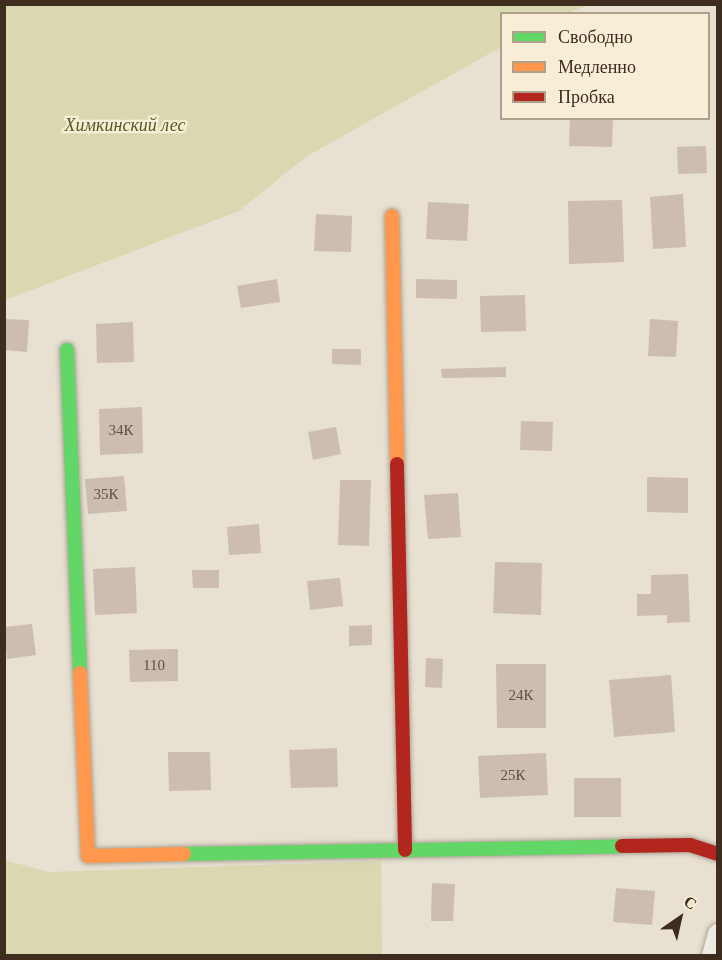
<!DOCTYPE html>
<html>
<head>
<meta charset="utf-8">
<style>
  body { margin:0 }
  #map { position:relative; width:722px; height:960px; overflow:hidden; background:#e8e0d0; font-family:"Times New Roman",serif }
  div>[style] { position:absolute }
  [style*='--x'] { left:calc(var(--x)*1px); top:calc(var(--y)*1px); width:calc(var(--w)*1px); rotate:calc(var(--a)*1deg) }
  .green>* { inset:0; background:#d9d8b1 }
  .building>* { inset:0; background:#ccbdb0 }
  .roads { filter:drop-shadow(0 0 2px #ada598) drop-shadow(0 0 2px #ada598) }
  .street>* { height:20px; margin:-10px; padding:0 10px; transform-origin:10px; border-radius:10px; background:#efeae2 }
  .fast>* { height:14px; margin:-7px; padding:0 7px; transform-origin:7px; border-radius:7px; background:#63d668 }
  .slow>* { height:14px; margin:-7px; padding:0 7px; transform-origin:7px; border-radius:7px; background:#ff974d }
  .jam>* { height:14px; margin:-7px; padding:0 7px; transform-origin:7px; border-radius:7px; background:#b3261e }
  span { translate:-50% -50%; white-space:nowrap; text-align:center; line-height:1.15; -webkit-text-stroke:4.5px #f8edd6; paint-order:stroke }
  .number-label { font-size:15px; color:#625042 }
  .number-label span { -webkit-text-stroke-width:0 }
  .park-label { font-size:18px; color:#505c23; font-style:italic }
  .frame { position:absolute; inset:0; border:6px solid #3e2c1e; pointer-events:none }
  .legend { position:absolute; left:500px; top:12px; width:210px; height:108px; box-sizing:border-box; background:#f8edd6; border:2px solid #aea08c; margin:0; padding:8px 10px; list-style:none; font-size:18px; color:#3e2c1e }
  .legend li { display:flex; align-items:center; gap:12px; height:30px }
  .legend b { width:30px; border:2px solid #aea08c }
  .north { position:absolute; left:650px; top:888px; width:60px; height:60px; -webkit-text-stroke:4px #f8edd6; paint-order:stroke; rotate:34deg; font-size:16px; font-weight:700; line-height:24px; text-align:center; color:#3e2c1e }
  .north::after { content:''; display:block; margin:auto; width:21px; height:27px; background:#3e2c1e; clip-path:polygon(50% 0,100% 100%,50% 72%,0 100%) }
</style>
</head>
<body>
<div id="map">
  <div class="green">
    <div style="clip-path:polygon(5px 4px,589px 4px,589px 5px,567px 13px,502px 14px,501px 47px,307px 156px,239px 211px,5px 300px)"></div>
    <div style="clip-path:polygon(4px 860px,49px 872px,381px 861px,382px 955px,5px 955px)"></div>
  </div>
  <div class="building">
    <div style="clip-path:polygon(570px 118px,613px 118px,612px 147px,569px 146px)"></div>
    <div style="clip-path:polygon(706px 146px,707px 173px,678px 174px,677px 147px)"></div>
    <div style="clip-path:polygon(683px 194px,686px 247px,653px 249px,650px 197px)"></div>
    <div style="clip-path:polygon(622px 200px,624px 262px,569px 264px,568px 201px)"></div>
    <div style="clip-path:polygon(428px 202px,469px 204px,467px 241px,426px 239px)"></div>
    <div style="clip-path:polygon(316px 214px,352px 216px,351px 252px,314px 251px)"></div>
    <div style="clip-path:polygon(277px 279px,280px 302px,241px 308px,237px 286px)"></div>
    <div style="clip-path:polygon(416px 279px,457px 280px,457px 299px,416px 298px)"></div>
    <div style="clip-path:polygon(525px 295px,526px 331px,481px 332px,480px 296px)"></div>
    <div style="clip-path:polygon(4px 319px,29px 320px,27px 352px,4px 350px)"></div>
    <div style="clip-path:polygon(650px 319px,678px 321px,676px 357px,648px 356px)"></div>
    <div style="clip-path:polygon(133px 322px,134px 362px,97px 363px,96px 324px)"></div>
    <div style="clip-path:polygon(332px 349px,361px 349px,361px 365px,332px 364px)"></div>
    <div style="clip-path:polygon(506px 367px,506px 377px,442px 378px,441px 369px)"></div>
    <div style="clip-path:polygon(142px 407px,143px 453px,100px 455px,99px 409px)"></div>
    <div style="clip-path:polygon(521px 421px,553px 422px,552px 451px,520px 450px)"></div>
    <div style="clip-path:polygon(336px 427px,341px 454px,313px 460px,308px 432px)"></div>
    <div style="clip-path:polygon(124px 476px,127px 511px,88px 514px,85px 479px)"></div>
    <div style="clip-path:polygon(647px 477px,688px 478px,688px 513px,647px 512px)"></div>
    <div style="clip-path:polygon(340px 480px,371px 480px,369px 546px,338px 545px)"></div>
    <div style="clip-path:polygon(458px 493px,461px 537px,428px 539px,424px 495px)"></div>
    <div style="clip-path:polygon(259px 524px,261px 553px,229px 555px,227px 527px)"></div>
    <div style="clip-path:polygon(495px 562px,542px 563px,541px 615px,493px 613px)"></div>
    <div style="clip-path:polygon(135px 567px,137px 613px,95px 615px,93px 569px)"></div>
    <div style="clip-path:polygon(192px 570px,219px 570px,219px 588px,193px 588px)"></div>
    <div style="clip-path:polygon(688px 574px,690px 622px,667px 623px,667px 615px,637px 616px,637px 594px,651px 594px,651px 575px)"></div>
    <div style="clip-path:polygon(340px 578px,343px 606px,310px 610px,307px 581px)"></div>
    <div style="clip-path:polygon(32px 624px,36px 655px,7px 659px,4px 627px)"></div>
    <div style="clip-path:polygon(372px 625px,372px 645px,349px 646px,349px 626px)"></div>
    <div style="clip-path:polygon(178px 649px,178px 681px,130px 682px,129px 650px)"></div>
    <div style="clip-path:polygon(426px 658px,443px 659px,442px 688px,425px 687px)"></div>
    <div style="clip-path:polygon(496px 664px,546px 664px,546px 728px,497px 728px)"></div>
    <div style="clip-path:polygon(671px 675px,675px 732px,614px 737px,609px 680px)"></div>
    <div style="clip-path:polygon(337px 748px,338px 787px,291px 788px,289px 750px)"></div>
    <div style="clip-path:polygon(168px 752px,210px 752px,211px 790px,169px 791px)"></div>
    <div style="clip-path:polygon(546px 753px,548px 795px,480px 798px,478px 756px)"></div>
    <div style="clip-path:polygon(574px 778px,621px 778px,621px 817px,574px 817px)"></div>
    <div style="clip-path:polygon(432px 883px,455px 884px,453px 921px,431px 921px)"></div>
    <div style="clip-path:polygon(616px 888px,655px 891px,652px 925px,613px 922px)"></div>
  </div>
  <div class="roads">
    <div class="street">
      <div style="--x:712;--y:956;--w:23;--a:-75"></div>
    </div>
    <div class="fast">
      <div style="--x:67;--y:350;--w:323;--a:87.7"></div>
      <div style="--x:184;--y:854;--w:438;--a:-1"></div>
    </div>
    <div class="slow">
      <div style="--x:392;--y:216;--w:248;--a:88.8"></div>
      <div style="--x:80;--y:673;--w:183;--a:87.5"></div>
      <div style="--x:88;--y:856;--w:96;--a:-1.2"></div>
    </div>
    <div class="jam">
      <div style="--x:397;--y:464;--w:386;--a:88.8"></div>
      <div style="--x:622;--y:846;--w:68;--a:-0.8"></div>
      <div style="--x:690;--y:845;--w:29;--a:18"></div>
    </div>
  </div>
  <div class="number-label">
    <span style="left:121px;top:431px">34К</span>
    <span style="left:106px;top:495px">35К</span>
    <span style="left:154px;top:666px">110</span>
    <span style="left:521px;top:696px">24К</span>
    <span style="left:513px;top:776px">25К</span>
  </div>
  <div class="park-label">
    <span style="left:125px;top:125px">Химкинский лес</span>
  </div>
  <div class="frame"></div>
  <ul class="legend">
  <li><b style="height:8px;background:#63d668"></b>Свободно</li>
  <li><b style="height:8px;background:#ff974d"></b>Медленно</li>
  <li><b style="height:8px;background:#b3261e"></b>Пробка</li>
  </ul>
  <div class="north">С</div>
</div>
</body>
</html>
